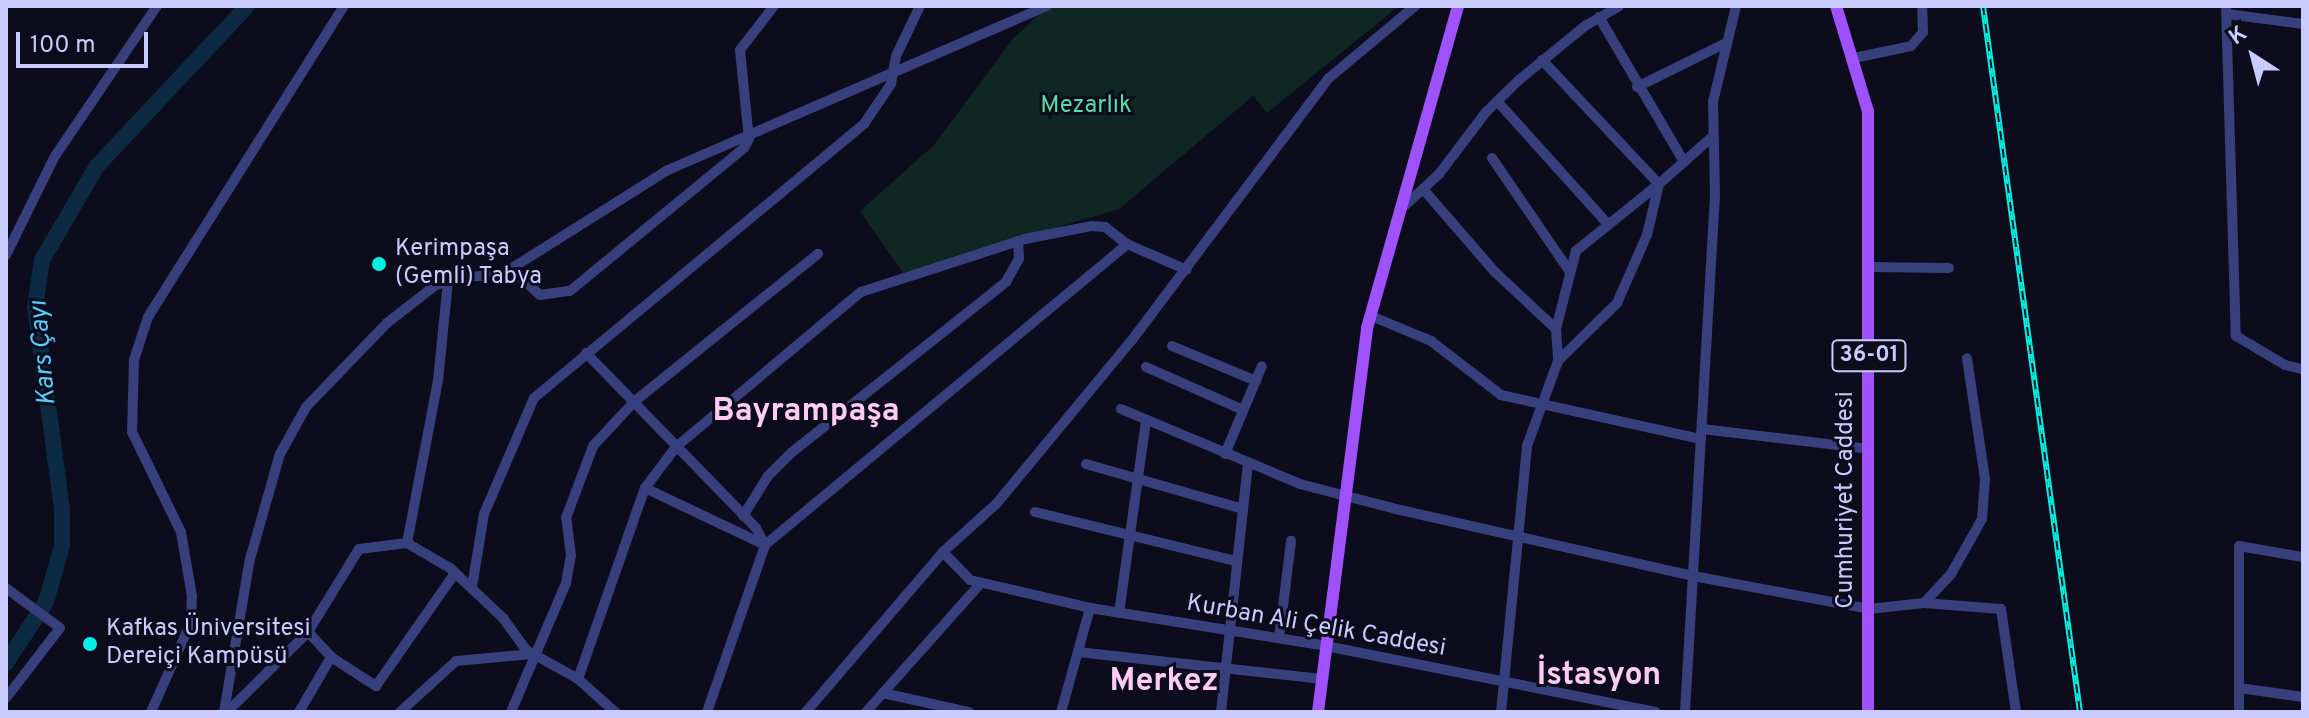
<!DOCTYPE html>
<html>
<head>
<meta charset="utf-8">
<style>
  body { margin:0 }
  #map { position:relative; width:2309px; height:718px; overflow:hidden; background:#0c0c1d; font-family:Overpass,sans-serif }
  div>[style] { position:absolute }
  [style*='--x'] { left:calc(var(--x)*1px); top:calc(var(--y)*1px); width:calc(var(--w)*1px); rotate:calc(var(--a)*1deg) }
  .green>* { inset:0; background:#0f2722 }
  .river>* { height:16px; margin:-8px; padding:0 8px; transform-origin:8px; border-radius:8px; background:#0c2a41 }
  .minor>* { height:10px; margin:-5px; padding:0 5px; transform-origin:5px; border-radius:5px; background:#37407c }
  .major>* { height:12px; margin:-6px; padding:0 6px; transform-origin:6px; border-radius:6px; background:#a051fe }
  .rail>* { height:6px; margin-top:-3px; transform-origin:0; background:repeating-linear-gradient(90deg,#0c0c1d 0 9px,#02f1e2 0 18px); box-sizing:border-box; border-block:2px solid #02f1e2 }
  .dots>* { width:22px; height:22px; translate:-50% -50%; box-sizing:border-box; border:4px solid #0c0c1d; border-radius:50% }
  span { translate:-50% -50%; white-space:nowrap; text-align:center; line-height:1.15; -webkit-text-stroke:6px #0c0c1d; paint-order:stroke }
  .shield-label span { padding:2px 6px; background:#0c0c1d; border:2px solid; border-radius:6px; -webkit-text-stroke-width:0 }
  .shield-label { font-size:22px; color:#c9cbff; font-weight:700 }
  .park-label { font-size:24px; color:#56dda5 }
  .poi-label { font-size:24px; color:#c9cbff }
  .left { translate:0 -50%; text-align:left }
  .street-label { font-size:24px; color:#c9cbff }
  .water-label { font-size:26px; color:#58ccfe; font-style:italic }
  .district-label { font-size:32px; color:#ffcbf4; font-weight:700 }
  .frame { position:absolute; inset:0; border:8px solid #c9cbff; pointer-events:none }
  .north { position:absolute; left:2213px; top:16px; width:80px; height:80px; -webkit-text-stroke:6px #0c0c1d; paint-order:stroke; rotate:324deg; font-size:22px; font-weight:700; line-height:32px; text-align:center; color:#c9cbff }
  .north::after { content:''; display:block; margin:auto; width:28px; height:36px; background:#c9cbff; clip-path:polygon(50% 0,100% 100%,50% 72%,0 100%) }
  .scale { position:absolute; left:16px; top:32px; width:132px; height:36px; box-sizing:border-box; border:4px solid #c9cbff; border-top:0; padding-left:10px; font-size:24px; line-height:28px; white-space:nowrap; color:#c9cbff; -webkit-text-stroke:6px #0c0c1d; paint-order:stroke }
</style>
</head>
<body>
<div id="map">
  <div class="green">
    <div style="clip-path:polygon(1056px 6px,1399px 6px,1267px 113px,1253px 96px,1119px 209px,903px 273px,860px 211px,934px 145px,1012px 40px,1038px 15px)"></div>
  </div>
  <div class="river">
    <div style="--x:6;--y:663;--w:73;--a:-56.7"></div>
    <div style="--x:46;--y:602;--w:58;--a:-74.1"></div>
    <div style="--x:62;--y:546;--w:37;--a:-90"></div>
    <div style="--x:62;--y:509;--w:204;--a:-97.6"></div>
    <div style="--x:35;--y:307;--w:48;--a:-81.5"></div>
    <div style="--x:42;--y:260;--w:109;--a:-59.7"></div>
    <div style="--x:97;--y:166;--w:219;--a:-46.8"></div>
  </div>
  <div class="minor">
    <div style="--x:2226;--y:6;--w:330;--a:88.3"></div>
    <div style="--x:2236;--y:336;--w:57;--a:30.6"></div>
    <div style="--x:2285;--y:365;--w:18;--a:13"></div>
    <div style="--x:2227;--y:14;--w:77;--a:7.5"></div>
    <div style="--x:1599;--y:17;--w:168;--a:59.6"></div>
    <div style="--x:1854;--y:58;--w:58;--a:-11.9"></div>
    <div style="--x:1911;--y:46;--w:18;--a:-49"></div>
    <div style="--x:1923;--y:32;--w:26;--a:-92"></div>
    <div style="--x:1542;--y:60;--w:170;--a:46.7"></div>
    <div style="--x:1659;--y:184;--w:107;--a:141.1"></div>
    <div style="--x:1576;--y:251;--w:81;--a:104.4"></div>
    <div style="--x:1556;--y:329;--w:32;--a:86"></div>
    <div style="--x:1637;--y:87;--w:99;--a:-26.3"></div>
    <div style="--x:1497;--y:101;--w:164;--a:48"></div>
    <div style="--x:1492;--y:158;--w:135;--a:55.6"></div>
    <div style="--x:1423;--y:189;--w:110;--a:49.1"></div>
    <div style="--x:1495;--y:272;--w:83;--a:43.1"></div>
    <div style="--x:1400;--y:210;--w:53;--a:-42.7"></div>
    <div style="--x:1439;--y:174;--w:78;--a:-52.8"></div>
    <div style="--x:1486;--y:112;--w:46;--a:-44.1"></div>
    <div style="--x:1519;--y:80;--w:85;--a:-39.3"></div>
    <div style="--x:1585;--y:26;--w:39;--a:-30"></div>
    <div style="--x:6;--y:255;--w:110;--a:-63.7"></div>
    <div style="--x:55;--y:156;--w:181;--a:-55.8"></div>
    <div style="--x:1869;--y:267;--w:80;--a:0.7"></div>
    <div style="--x:512;--y:269;--w:38;--a:43"></div>
    <div style="--x:540;--y:295;--w:30;--a:-8"></div>
    <div style="--x:570;--y:291;--w:225;--a:-39.4"></div>
    <div style="--x:744;--y:148;--w:10;--a:-61"></div>
    <div style="--x:749;--y:139;--w:89;--a:-95.8"></div>
    <div style="--x:740;--y:50;--w:56;--a:-52.3"></div>
    <div style="--x:1371;--y:316;--w:65;--a:22.6"></div>
    <div style="--x:1431;--y:341;--w:88;--a:37.6"></div>
    <div style="--x:1501;--y:395;--w:205;--a:12.4"></div>
    <div style="--x:1172;--y:346;--w:91;--a:22.6"></div>
    <div style="--x:586;--y:353;--w:244;--a:45.8"></div>
    <div style="--x:756;--y:528;--w:19;--a:62"></div>
    <div style="--x:1146;--y:367;--w:106;--a:23.9"></div>
    <div style="--x:1121;--y:409;--w:194;--a:22.7"></div>
    <div style="--x:1300;--y:484;--w:99;--a:14.6"></div>
    <div style="--x:1396;--y:509;--w:304;--a:12.7"></div>
    <div style="--x:1693;--y:576;--w:179;--a:10.6"></div>
    <div style="--x:1869;--y:609;--w:55;--a:-6.2"></div>
    <div style="--x:1924;--y:603;--w:77;--a:4.5"></div>
    <div style="--x:2001;--y:609;--w:104;--a:81.7"></div>
    <div style="--x:1702;--y:429;--w:168;--a:6.8"></div>
    <div style="--x:1225;--y:454;--w:95;--a:-67.2"></div>
    <div style="--x:1086;--y:464;--w:163;--a:16"></div>
    <div style="--x:645;--y:488;--w:131;--a:25.4"></div>
    <div style="--x:1035;--y:512;--w:207;--a:13.7"></div>
    <div style="--x:743;--y:516;--w:47;--a:-58"></div>
    <div style="--x:768;--y:476;--w:33;--a:-45"></div>
    <div style="--x:791;--y:453;--w:275;--a:-38.5"></div>
    <div style="--x:1006;--y:282;--w:26;--a:-61"></div>
    <div style="--x:1019;--y:259;--w:18;--a:-93"></div>
    <div style="--x:407;--y:543;--w:165;--a:-79.2"></div>
    <div style="--x:438;--y:381;--w:101;--a:-84.3"></div>
    <div style="--x:943;--y:552;--w:39;--a:46"></div>
    <div style="--x:970;--y:580;--w:123;--a:13.1"></div>
    <div style="--x:1090;--y:608;--w:239;--a:9.1"></div>
    <div style="--x:1326;--y:646;--w:336;--a:11.3"></div>
    <div style="--x:472;--y:587;--w:74;--a:-80.7"></div>
    <div style="--x:484;--y:514;--w:126;--a:-66.7"></div>
    <div style="--x:534;--y:398;--w:429;--a:-39.7"></div>
    <div style="--x:864;--y:124;--w:48;--a:-56"></div>
    <div style="--x:891;--y:84;--w:28;--a:-80"></div>
    <div style="--x:896;--y:56;--w:55;--a:-64.4"></div>
    <div style="--x:6;--y:588;--w:67;--a:36.5"></div>
    <div style="--x:60;--y:628;--w:88;--a:127.6"></div>
    <div style="--x:1924;--y:603;--w:40;--a:-47"></div>
    <div style="--x:1951;--y:574;--w:63;--a:-60.6"></div>
    <div style="--x:1982;--y:519;--w:40;--a:-85.7"></div>
    <div style="--x:1985;--y:479;--w:122;--a:-98.5"></div>
    <div style="--x:1119;--y:613;--w:195;--a:-82"></div>
    <div style="--x:308;--y:632;--w:34;--a:47"></div>
    <div style="--x:331;--y:657;--w:54;--a:32.8"></div>
    <div style="--x:376;--y:686;--w:138;--a:-55"></div>
    <div style="--x:1279;--y:638;--w:98;--a:-82.9"></div>
    <div style="--x:1078;--y:652;--w:245;--a:6.3"></div>
    <div style="--x:578;--y:679;--w:202;--a:-70.7"></div>
    <div style="--x:645;--y:488;--w:51;--a:-52.9"></div>
    <div style="--x:676;--y:447;--w:241;--a:-40"></div>
    <div style="--x:861;--y:292;--w:172;--a:-17.9"></div>
    <div style="--x:1025;--y:239;--w:67;--a:-11.1"></div>
    <div style="--x:1091;--y:226;--w:14;--a:4"></div>
    <div style="--x:1105;--y:227;--w:28;--a:38"></div>
    <div style="--x:1127;--y:244;--w:65;--a:23.4"></div>
    <div style="--x:2239;--y:688;--w:65;--a:8"></div>
    <div style="--x:883;--y:693;--w:88;--a:12.5"></div>
    <div style="--x:151;--y:712;--w:98;--a:-66"></div>
    <div style="--x:191;--y:622;--w:26;--a:-88"></div>
    <div style="--x:192;--y:596;--w:65;--a:-99.8"></div>
    <div style="--x:181;--y:532;--w:111;--a:-116.1"></div>
    <div style="--x:132;--y:432;--w:72;--a:-88.4"></div>
    <div style="--x:134;--y:360;--w:45;--a:-72"></div>
    <div style="--x:148;--y:317;--w:368;--a:-57.8"></div>
    <div style="--x:224;--y:712;--w:155;--a:-80.4"></div>
    <div style="--x:250;--y:559;--w:109;--a:-74.1"></div>
    <div style="--x:280;--y:454;--w:54;--a:-61"></div>
    <div style="--x:306;--y:407;--w:117;--a:-46"></div>
    <div style="--x:387;--y:323;--w:62;--a:-37.8"></div>
    <div style="--x:436;--y:285;--w:26;--a:-18"></div>
    <div style="--x:461;--y:277;--w:40;--a:-2.9"></div>
    <div style="--x:501;--y:275;--w:197;--a:-32.2"></div>
    <div style="--x:668;--y:170;--w:413;--a:-23.4"></div>
    <div style="--x:227;--y:712;--w:114;--a:-44.6"></div>
    <div style="--x:308;--y:632;--w:97;--a:-58.4"></div>
    <div style="--x:359;--y:549;--w:48;--a:-7.1"></div>
    <div style="--x:407;--y:543;--w:50;--a:30.2"></div>
    <div style="--x:450;--y:568;--w:73;--a:43.3"></div>
    <div style="--x:503;--y:618;--w:39;--a:54"></div>
    <div style="--x:526;--y:650;--w:60;--a:29.1"></div>
    <div style="--x:578;--y:679;--w:50;--a:41.7"></div>
    <div style="--x:299;--y:712;--w:64;--a:-59.8"></div>
    <div style="--x:400;--y:712;--w:76;--a:-42.3"></div>
    <div style="--x:456;--y:661;--w:76;--a:-5.3"></div>
    <div style="--x:511;--y:712;--w:140;--a:-66.9"></div>
    <div style="--x:566;--y:583;--w:27;--a:-80"></div>
    <div style="--x:571;--y:556;--w:38;--a:-97"></div>
    <div style="--x:566;--y:518;--w:77;--a:-69.4"></div>
    <div style="--x:593;--y:446;--w:62;--a:-47"></div>
    <div style="--x:635;--y:401;--w:235;--a:-38.8"></div>
    <div style="--x:707;--y:712;--w:177;--a:-70.8"></div>
    <div style="--x:765;--y:545;--w:471;--a:-39.7"></div>
    <div style="--x:806;--y:712;--w:211;--a:-49.4"></div>
    <div style="--x:943;--y:552;--w:73;--a:-42.2"></div>
    <div style="--x:997;--y:503;--w:212;--a:-50.4"></div>
    <div style="--x:1132;--y:340;--w:328;--a:-53.1"></div>
    <div style="--x:1329;--y:78;--w:112;--a:-39.9"></div>
    <div style="--x:866;--y:712;--w:173;--a:-48.3"></div>
    <div style="--x:1061;--y:712;--w:108;--a:-74.4"></div>
    <div style="--x:1221;--y:712;--w:250;--a:-83.8"></div>
    <div style="--x:1501;--y:712;--w:267;--a:-84.4"></div>
    <div style="--x:1527;--y:446;--w:90;--a:-70"></div>
    <div style="--x:1558;--y:361;--w:83;--a:-44.5"></div>
    <div style="--x:1617;--y:303;--w:74;--a:-66.2"></div>
    <div style="--x:1647;--y:235;--w:52;--a:-76.8"></div>
    <div style="--x:1659;--y:184;--w:72;--a:-41.6"></div>
    <div style="--x:1685;--y:712;--w:518;--a:-86.68"></div>
    <div style="--x:1715;--y:195;--w:93;--a:-91.2"></div>
    <div style="--x:1713;--y:102;--w:99;--a:-76.5"></div>
    <div style="--x:2239;--y:712;--w:166;--a:-90"></div>
    <div style="--x:2239;--y:546;--w:65;--a:9.8"></div>
  </div>
  <div class="major">
    <div style="--x:1836;--y:6;--w:110;--a:73.1"></div>
    <div style="--x:1868;--y:111;--w:601;--a:90"></div>
    <div style="--x:1318;--y:712;--w:387;--a:-82.7"></div>
    <div style="--x:1367;--y:328;--w:335;--a:-74.2"></div>
  </div>
  <div class="rail">
    <div style="--x:1983;--y:6;--w:713;--a:82.18"></div>
  </div>
  <div class="dots">
    <div style="left:379px;top:264px;background:#02f1e2"></div>
    <div style="left:90px;top:644px;background:#02f1e2"></div>
  </div>
  <div class="shield-label">
    <span style="left:1869px;top:356px">36-01</span>
  </div>
  <div class="park-label">
    <span style="left:1086px;top:107px">Mezarlık</span>
  </div>
  <div class="poi-label">
    <span class="left" style="left:395px;top:264px">Kerimpaşa<br>(Gemli) Tabya</span>
    <span class="left" style="left:106px;top:644px">Kafkas Üniversitesi<br>Dereiçi Kampüsü</span>
  </div>
  <div class="street-label">
    <span style="left:1847px;top:500px;rotate:-90deg">Cumhuriyet Caddesi</span>
    <span style="left:1316px;top:627px;rotate:10deg">Kurban Ali Çelik Caddesi</span>
  </div>
  <div class="water-label">
    <span style="left:44px;top:353px;rotate:-95deg">Kars Çayı</span>
  </div>
  <div class="district-label">
    <span style="left:806px;top:412px">Bayrampaşa</span>
    <span style="left:1599px;top:676px">İstasyon</span>
    <span style="left:1164px;top:682px">Merkez</span>
  </div>
  <div class="frame"></div>
  <div class="north">K</div>
  <div class="scale">100 m</div>
</div>
</body>
</html>
